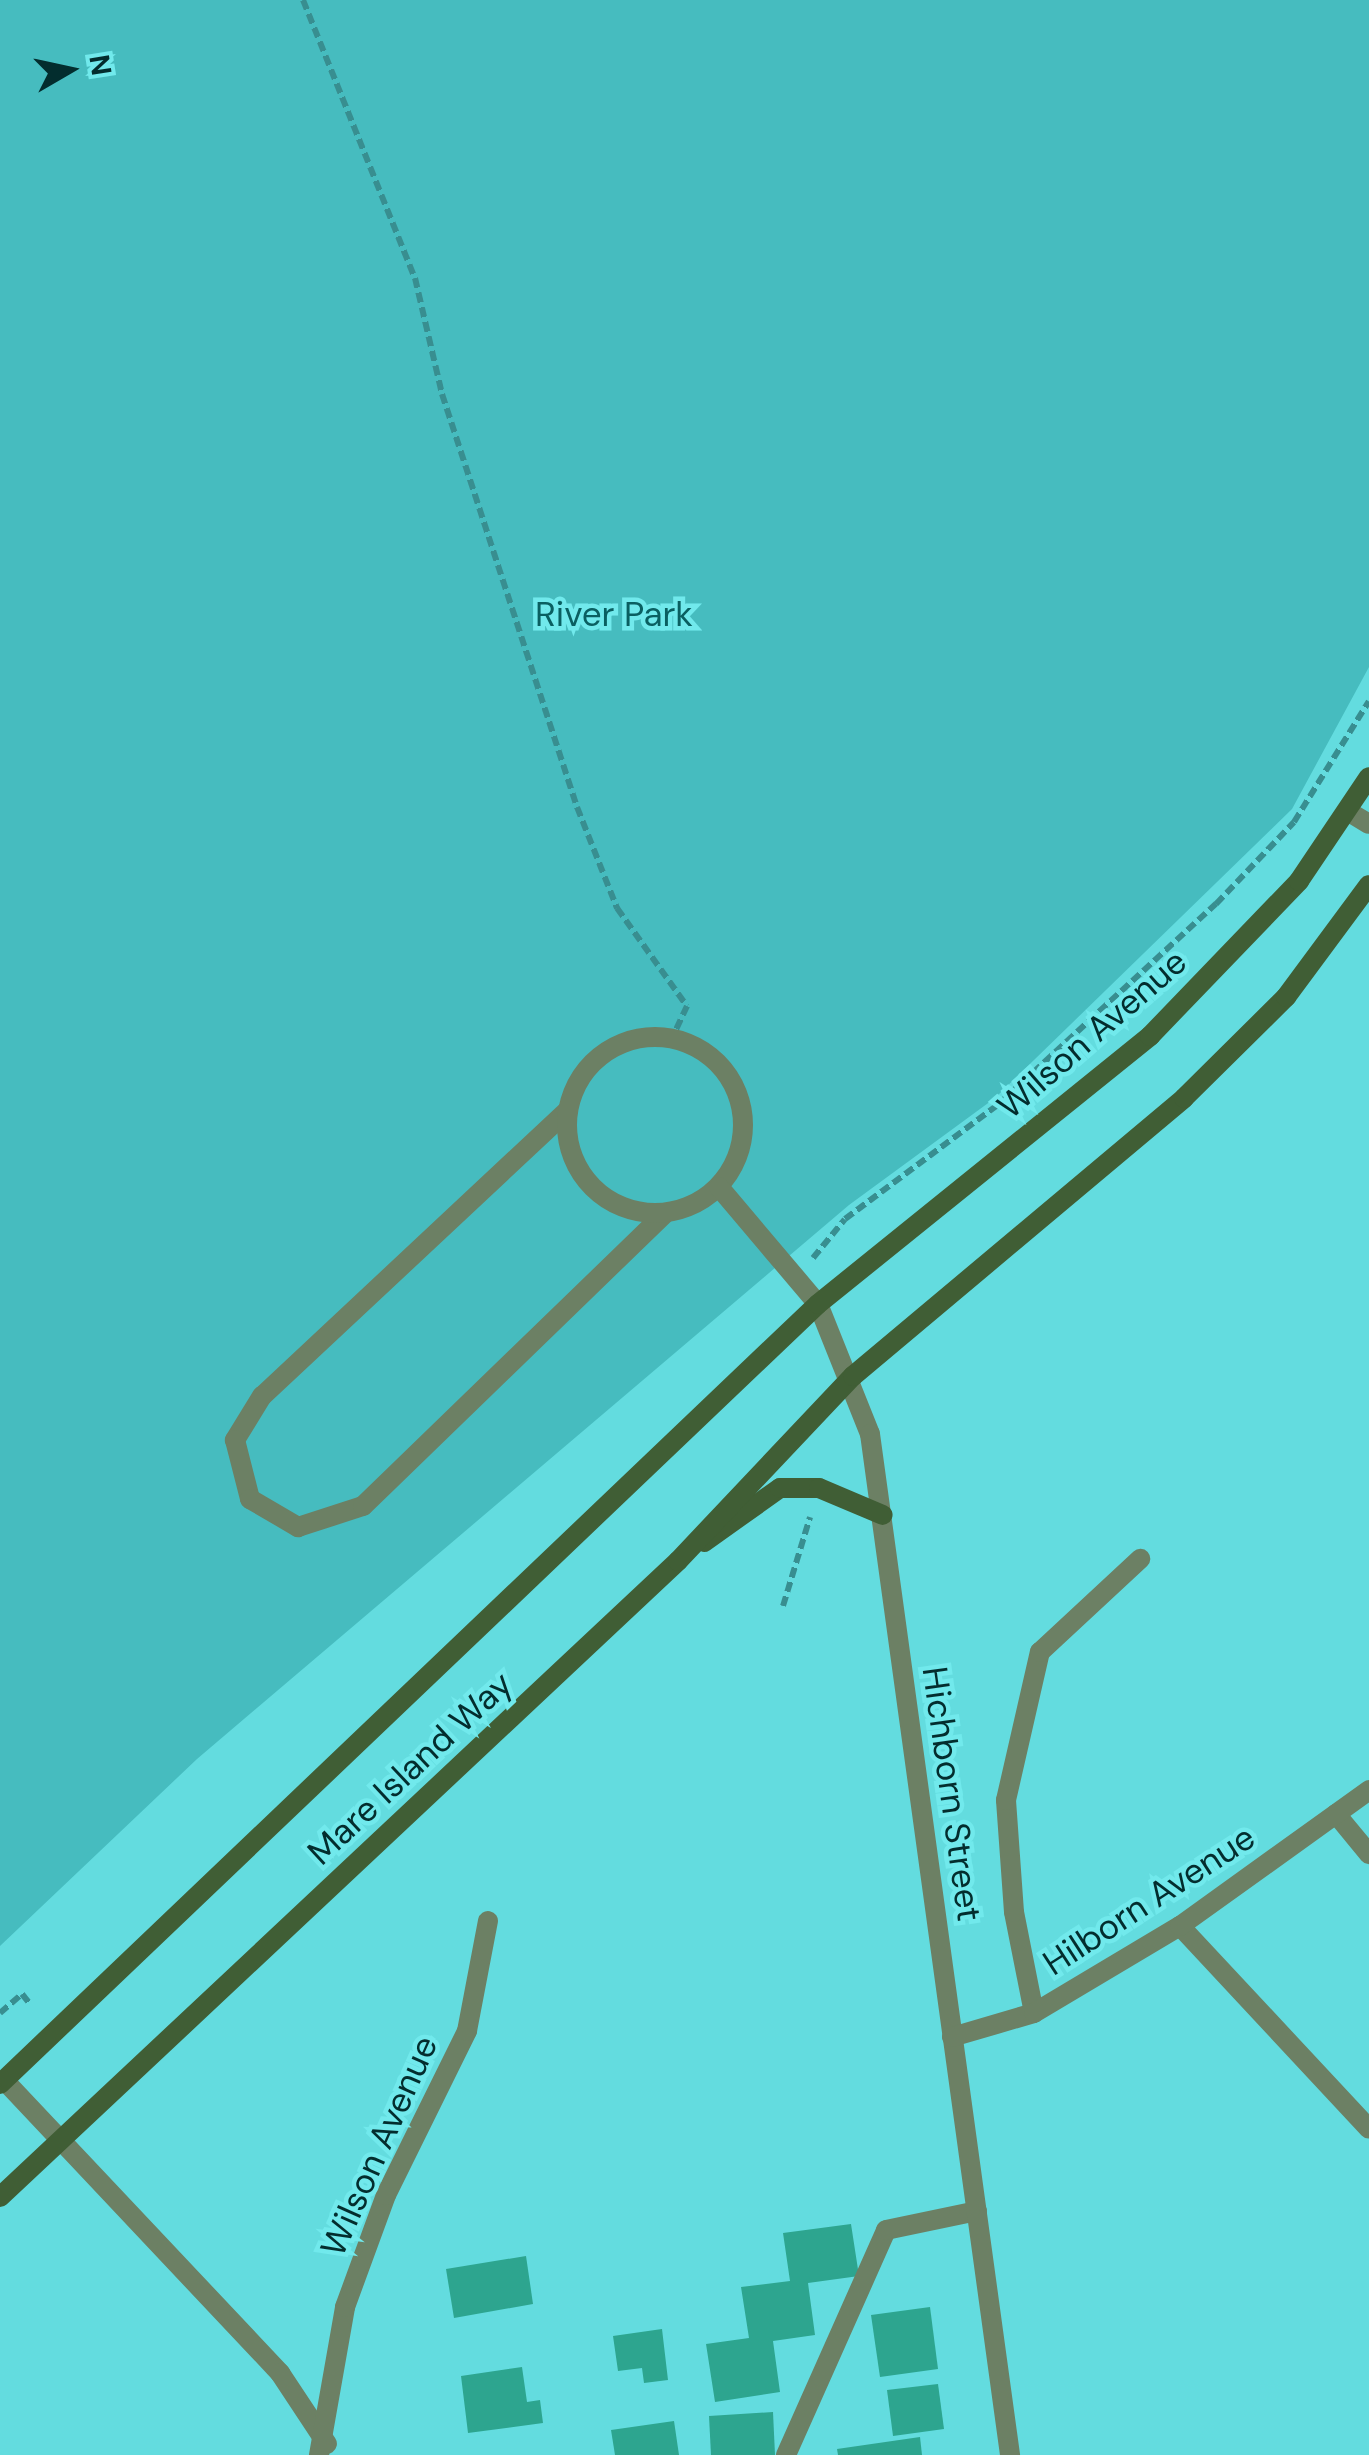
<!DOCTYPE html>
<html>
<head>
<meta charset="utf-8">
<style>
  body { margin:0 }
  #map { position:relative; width:1369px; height:2455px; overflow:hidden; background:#63dcdf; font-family:"DM Sans",sans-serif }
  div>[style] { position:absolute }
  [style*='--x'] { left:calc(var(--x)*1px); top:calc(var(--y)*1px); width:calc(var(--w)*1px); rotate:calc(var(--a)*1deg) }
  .green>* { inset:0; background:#46bcbf }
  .building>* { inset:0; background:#2da58f }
  .path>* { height:6px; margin-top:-3px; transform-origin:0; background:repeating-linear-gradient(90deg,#388e90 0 10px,transparent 0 15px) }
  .service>* { height:20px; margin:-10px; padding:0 10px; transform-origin:10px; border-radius:10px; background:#6c8064 }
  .minor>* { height:20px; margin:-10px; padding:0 10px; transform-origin:10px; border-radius:10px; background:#6c8064 }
  .minor>.ring { margin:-10px; padding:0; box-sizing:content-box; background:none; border:20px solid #6c8064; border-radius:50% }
  .secondary>* { height:20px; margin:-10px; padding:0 10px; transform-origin:10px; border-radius:10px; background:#405e35 }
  span { translate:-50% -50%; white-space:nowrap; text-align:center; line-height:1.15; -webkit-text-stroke:9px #71e9ec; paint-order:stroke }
  .park-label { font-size:35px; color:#0a5f61 }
  .street-label { font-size:35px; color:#032d2e }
  .north { position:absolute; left:20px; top:20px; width:100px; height:100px; -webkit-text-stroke:8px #71e9ec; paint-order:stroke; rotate:81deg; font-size:28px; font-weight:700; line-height:40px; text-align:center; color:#032d2e }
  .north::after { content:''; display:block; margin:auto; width:35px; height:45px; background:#032d2e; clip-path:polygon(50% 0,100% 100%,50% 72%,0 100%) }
</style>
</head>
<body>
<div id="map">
  <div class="green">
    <div style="clip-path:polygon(0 0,1369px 0,1369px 667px,1292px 809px,995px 1098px,849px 1205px,197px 1759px,0 1946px)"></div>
  </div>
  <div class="building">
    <div style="clip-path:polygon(851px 2224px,859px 2276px,808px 2283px,815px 2335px,773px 2341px,780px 2392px,715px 2402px,706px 2344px,749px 2338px,741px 2287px,790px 2281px,783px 2233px)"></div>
    <div style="clip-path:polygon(526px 2256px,533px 2304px,454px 2318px,446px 2269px)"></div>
    <div style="clip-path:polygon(930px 2307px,938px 2369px,880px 2377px,871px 2315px)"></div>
    <div style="clip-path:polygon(662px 2329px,668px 2380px,644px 2383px,642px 2368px,618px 2371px,613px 2336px)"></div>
    <div style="clip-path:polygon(522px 2367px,527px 2402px,540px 2400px,543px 2423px,468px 2433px,461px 2376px)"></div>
    <div style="clip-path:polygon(938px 2384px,944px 2429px,893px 2436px,887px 2390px)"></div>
    <div style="clip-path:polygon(773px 2412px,775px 2455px,711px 2455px,709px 2416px)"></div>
    <div style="clip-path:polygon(674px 2421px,679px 2455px,615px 2455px,611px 2430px)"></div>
    <div style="clip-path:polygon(920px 2437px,922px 2455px,838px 2455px,837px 2449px)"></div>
  </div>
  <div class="path">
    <div style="--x:303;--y:0;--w:300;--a:68.1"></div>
    <div style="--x:415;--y:278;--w:119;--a:76.9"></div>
    <div style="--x:442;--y:394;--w:435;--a:71.9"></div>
    <div style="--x:577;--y:807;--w:109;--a:68.4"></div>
    <div style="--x:617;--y:908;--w:120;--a:54.5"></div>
    <div style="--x:687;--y:1006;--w:35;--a:115"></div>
    <div style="--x:813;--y:1258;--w:50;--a:-50.6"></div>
    <div style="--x:845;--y:1219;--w:194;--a:-36.8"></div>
    <div style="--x:1000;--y:1103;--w:294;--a:-42.7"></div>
    <div style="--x:1216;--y:904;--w:113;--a:-46.4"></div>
    <div style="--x:1294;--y:822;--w:142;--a:-58.2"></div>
    <div style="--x:783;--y:1606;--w:93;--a:-73.1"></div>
    <div style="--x:0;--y:2013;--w:29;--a:-41"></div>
    <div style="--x:22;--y:1994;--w:13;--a:51"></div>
  </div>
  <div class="service">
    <div style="--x:568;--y:1110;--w:419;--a:136.9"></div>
    <div style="--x:262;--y:1396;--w:52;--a:121.5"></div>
    <div style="--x:235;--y:1440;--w:61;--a:75.7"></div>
    <div style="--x:250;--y:1499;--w:56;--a:30.3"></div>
    <div style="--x:298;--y:1527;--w:68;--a:-17.9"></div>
    <div style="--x:363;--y:1506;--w:421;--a:-44.1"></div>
    <div style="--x:1336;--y:1814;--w:52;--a:50.5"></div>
    <div style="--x:1034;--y:2013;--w:103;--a:-101.2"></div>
    <div style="--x:1014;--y:1912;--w:112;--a:-94.1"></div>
    <div style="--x:1006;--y:1800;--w:152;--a:-77.1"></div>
    <div style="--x:1040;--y:1652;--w:137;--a:-42.9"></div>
    <div style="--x:786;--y:2455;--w:246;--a:-66"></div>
    <div style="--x:886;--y:2230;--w:93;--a:-11.8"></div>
  </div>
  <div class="minor">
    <div style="--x:1349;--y:812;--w:23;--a:31"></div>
    <div class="ring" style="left:567px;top:1037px;width:156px;height:156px"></div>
    <div style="--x:719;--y:1187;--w:153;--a:49.8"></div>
    <div style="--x:818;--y:1304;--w:140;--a:68.2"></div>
    <div style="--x:870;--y:1434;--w:1031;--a:82.19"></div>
    <div style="--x:1180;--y:1926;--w:277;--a:47"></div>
    <div style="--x:952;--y:2037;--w:85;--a:-16.3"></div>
    <div style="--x:1034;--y:2013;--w:170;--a:-30.8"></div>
    <div style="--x:1180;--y:1926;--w:233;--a:-35.7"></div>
    <div style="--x:4;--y:2080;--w:403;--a:46.7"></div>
    <div style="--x:280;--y:2373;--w:85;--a:56.5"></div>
    <div style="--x:319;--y:2455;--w:150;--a:-80"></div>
    <div style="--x:345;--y:2307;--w:119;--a:-69.9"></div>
    <div style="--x:386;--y:2195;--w:183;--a:-63.7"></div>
    <div style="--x:467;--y:2031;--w:112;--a:-79.2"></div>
  </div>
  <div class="secondary">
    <div style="--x:704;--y:1542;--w:93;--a:-35.4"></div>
    <div style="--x:780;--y:1488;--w:39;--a:0"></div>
    <div style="--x:819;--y:1488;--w:69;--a:22.9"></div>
    <div style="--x:0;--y:2084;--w:1130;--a:-43.64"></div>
    <div style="--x:818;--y:1304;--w:427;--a:-38.9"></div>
    <div style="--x:1150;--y:1036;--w:215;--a:-46.1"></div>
    <div style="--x:1299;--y:881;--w:125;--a:-56.1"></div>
    <div style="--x:0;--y:2197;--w:930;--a:-43.17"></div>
    <div style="--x:678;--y:1561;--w:255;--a:-46.6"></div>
    <div style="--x:853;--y:1376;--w:432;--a:-40"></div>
    <div style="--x:1184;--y:1098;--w:144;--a:-44.7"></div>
    <div style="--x:1286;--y:997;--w:139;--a:-53.5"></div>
  </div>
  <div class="park-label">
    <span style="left:614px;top:614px">River Park</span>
  </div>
  <div class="street-label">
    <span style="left:1092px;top:1034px;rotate:-41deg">Wilson Avenue</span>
    <span style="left:410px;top:1768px;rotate:-43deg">Mare Island Way</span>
    <span style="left:952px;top:1794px;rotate:82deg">Hichborn Street</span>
    <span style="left:1149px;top:1900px;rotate:-33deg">Hilborn Avenue</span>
    <span style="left:379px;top:2146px;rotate:-66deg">Wilson Avenue</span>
  </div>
  <div class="north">N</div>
</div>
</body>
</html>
